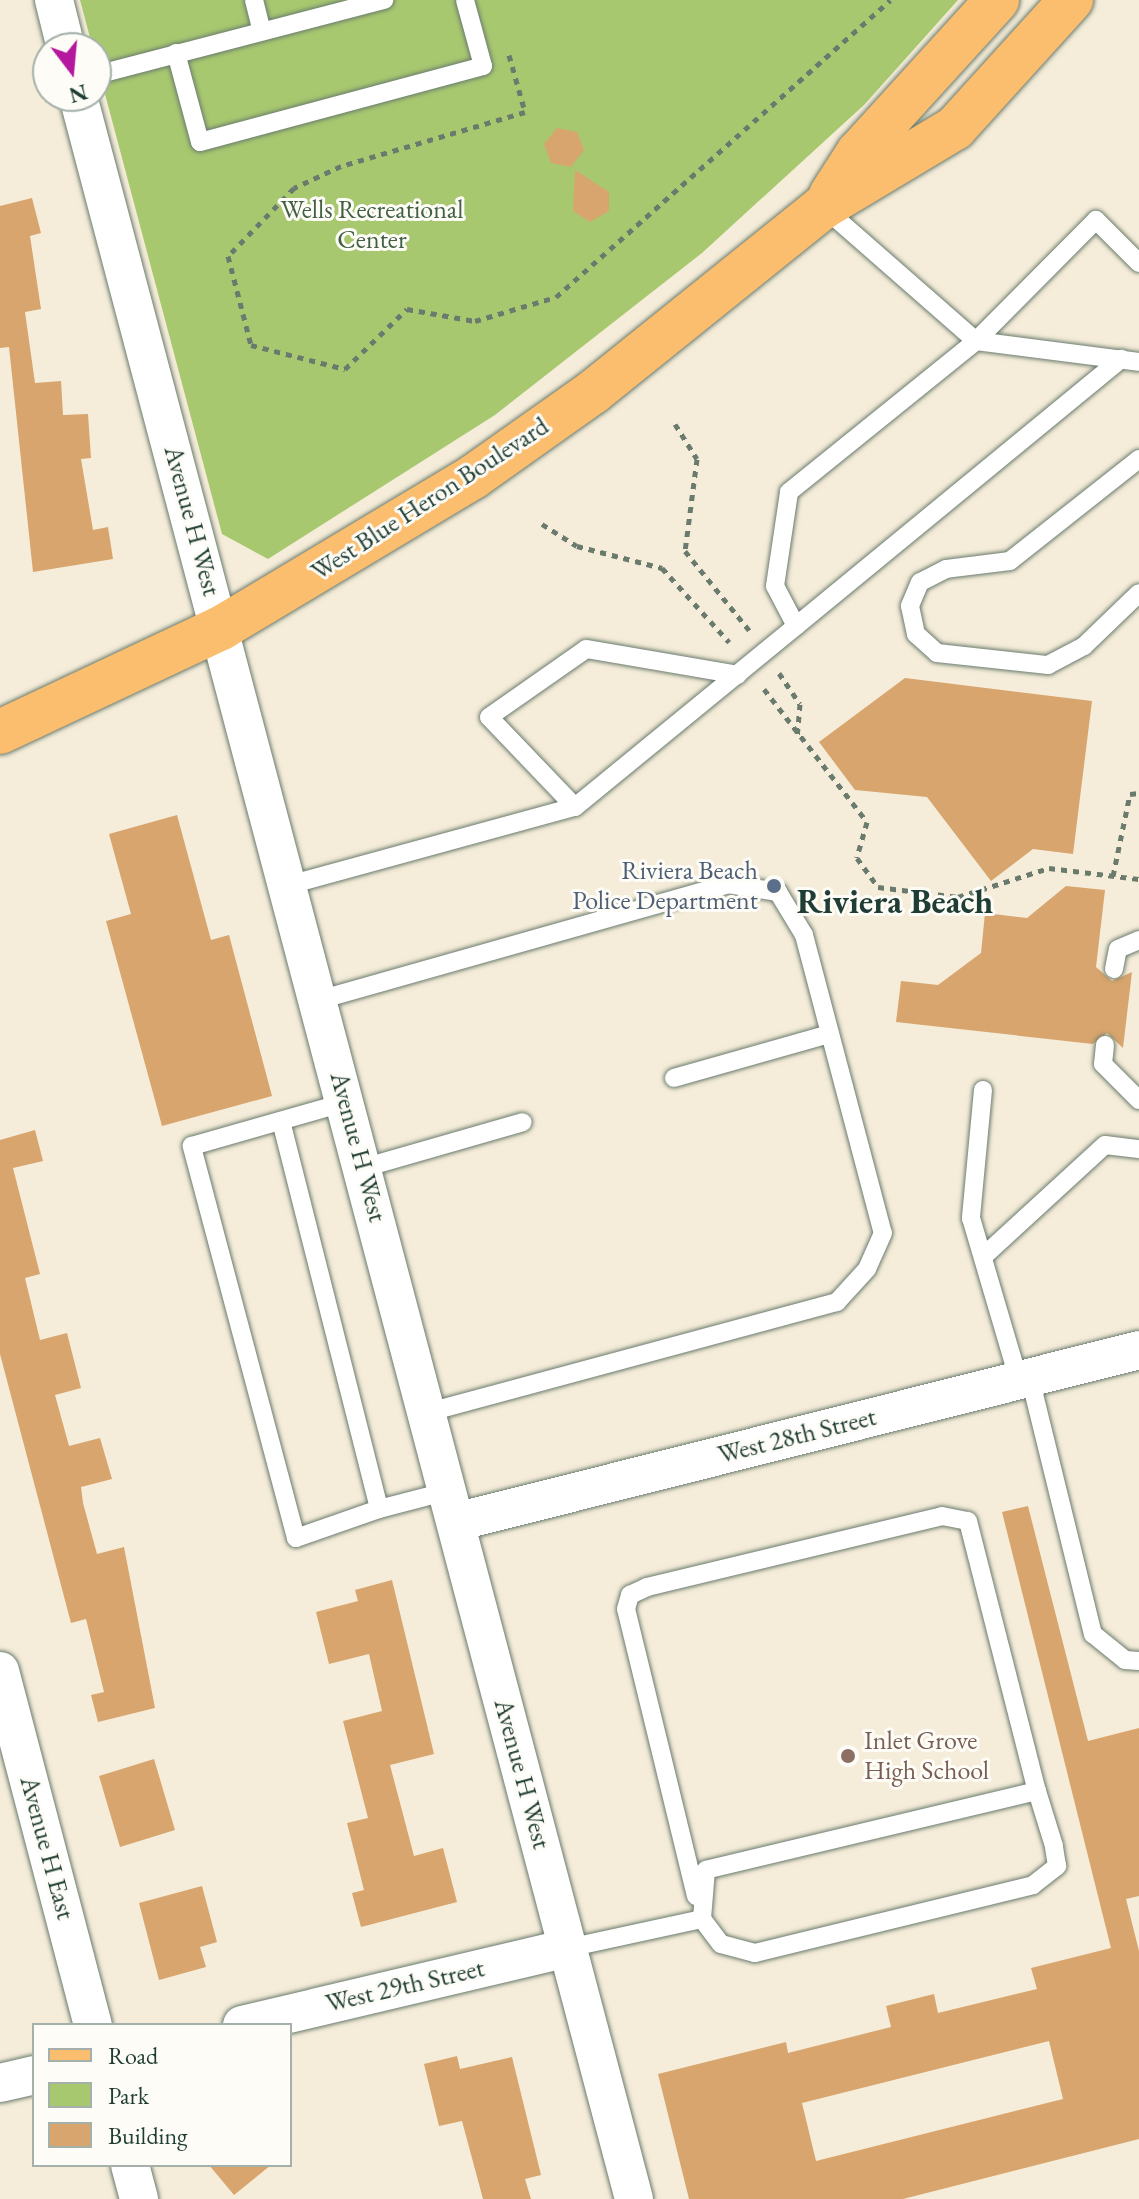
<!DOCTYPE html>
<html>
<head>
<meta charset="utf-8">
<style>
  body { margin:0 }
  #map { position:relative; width:1139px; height:2199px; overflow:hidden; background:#f5edd9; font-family:"EB Garamond",serif }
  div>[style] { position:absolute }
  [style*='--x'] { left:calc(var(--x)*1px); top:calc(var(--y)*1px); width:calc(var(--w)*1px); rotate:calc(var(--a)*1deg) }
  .green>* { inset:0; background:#a8c870 }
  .building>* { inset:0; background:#d7a56d }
  .path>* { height:5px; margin-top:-2.5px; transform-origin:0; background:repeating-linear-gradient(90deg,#6a7b6e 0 6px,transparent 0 12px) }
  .roads { filter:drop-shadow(0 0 2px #6a7b6e) drop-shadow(0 0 2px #6a7b6e) }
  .service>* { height:18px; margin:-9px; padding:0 9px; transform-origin:9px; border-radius:9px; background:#fff }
  .minor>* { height:38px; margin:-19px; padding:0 19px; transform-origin:19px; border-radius:19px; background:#fff }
  .primary>* { height:44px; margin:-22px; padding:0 22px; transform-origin:22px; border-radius:22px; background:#fbbd6e }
  .dots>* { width:22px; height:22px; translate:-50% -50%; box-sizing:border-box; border:4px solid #fdfcf7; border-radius:50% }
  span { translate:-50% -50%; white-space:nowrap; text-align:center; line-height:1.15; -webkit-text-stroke:6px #fdfcf7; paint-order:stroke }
  .park-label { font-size:26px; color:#416043 }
  .street-label { font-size:26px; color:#1f3d34 }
  .service-label { font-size:26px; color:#4e5e75 }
  .right { translate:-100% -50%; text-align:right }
  .education-label { font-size:26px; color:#785e54 }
  .left { translate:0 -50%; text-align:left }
  .district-label { font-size:34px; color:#1f3d34; font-weight:700 }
  .legend { position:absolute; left:32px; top:2023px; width:260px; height:144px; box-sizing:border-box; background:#fdfcf7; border:2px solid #a4b0a9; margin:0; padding:10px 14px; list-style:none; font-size:24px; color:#1f3d34 }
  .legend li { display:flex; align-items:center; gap:16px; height:40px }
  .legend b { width:40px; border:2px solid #a4b0a9 }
  .north { position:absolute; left:32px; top:32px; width:80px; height:80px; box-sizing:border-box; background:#fdfcf7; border:2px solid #a4b0a9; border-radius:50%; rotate:164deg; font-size:22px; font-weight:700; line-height:32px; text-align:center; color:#1f3d34 }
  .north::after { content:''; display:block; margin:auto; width:28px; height:36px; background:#b5179e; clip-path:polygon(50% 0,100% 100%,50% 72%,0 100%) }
</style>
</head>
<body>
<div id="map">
  <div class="green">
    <div style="clip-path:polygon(80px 0,958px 0,864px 105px,702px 253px,495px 415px,268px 559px,222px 534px)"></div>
  </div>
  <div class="building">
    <div style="clip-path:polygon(557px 128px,577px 132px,584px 150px,571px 167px,551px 163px,544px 144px)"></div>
    <div style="clip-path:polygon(575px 170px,609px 192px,609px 211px,590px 222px,573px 211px)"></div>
    <div style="clip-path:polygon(32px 198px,41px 233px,30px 236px,41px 309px,25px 312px,35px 383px,61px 381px,63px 415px,88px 414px,91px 458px,81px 459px,93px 530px,108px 527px,113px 559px,33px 572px,9px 347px,0 348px,0 206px)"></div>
    <div style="clip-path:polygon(905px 678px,1092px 701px,1073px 854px,1033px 849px,991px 881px,927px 797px,855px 790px,819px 742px)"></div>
    <div style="clip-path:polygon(177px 815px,211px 940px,229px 935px,272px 1096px,162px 1126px,106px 921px,131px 914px,109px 834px)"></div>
    <div style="clip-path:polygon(1066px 886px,1105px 890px,1096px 967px,1112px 981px,1132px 972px,1123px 1048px,1107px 1033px,1093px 1044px,896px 1022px,901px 981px,938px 985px,981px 953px,985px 913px,1027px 918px)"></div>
    <div style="clip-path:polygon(35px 1130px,43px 1161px,13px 1168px,40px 1274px,25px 1278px,40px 1340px,67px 1333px,81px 1388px,55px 1395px,69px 1446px,100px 1438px,112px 1479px,81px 1487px,83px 1503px,97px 1554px,124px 1547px,155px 1708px,98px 1722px,91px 1695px,104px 1692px,86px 1619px,71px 1623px,0 1354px,0 1140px)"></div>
    <div style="clip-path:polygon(evenodd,1028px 1506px,1088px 1741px,1139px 1728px,1139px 1896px,1126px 1899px,1139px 1951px,1139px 2139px,903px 2199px,689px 2199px,658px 2074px,786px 2042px,788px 2053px,891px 2027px,886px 2006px,934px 1994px,938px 2013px,1037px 1989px,1031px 1968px,1111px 1948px,1002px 1512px,1028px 1506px,1049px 2041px,1063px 2099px,816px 2161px,802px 2103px,1049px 2041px)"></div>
    <div style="clip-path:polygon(392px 1580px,434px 1754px,390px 1765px,414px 1856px,443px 1848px,457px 1902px,361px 1927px,352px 1893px,364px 1890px,347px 1823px,368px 1818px,343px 1721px,382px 1711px,369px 1654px,329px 1664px,316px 1612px,358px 1601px,355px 1590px)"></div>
    <div style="clip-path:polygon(154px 1759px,175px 1830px,120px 1847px,99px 1776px)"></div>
    <div style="clip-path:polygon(202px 1886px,217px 1942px,200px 1947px,206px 1967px,159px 1980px,139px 1903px)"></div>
    <div style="clip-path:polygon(457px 2056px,460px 2069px,512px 2057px,541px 2175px,525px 2179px,531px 2199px,483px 2199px,462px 2121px,439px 2126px,424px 2064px)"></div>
    <div style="clip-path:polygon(209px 2165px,271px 2165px,234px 2195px)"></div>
  </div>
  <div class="path">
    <div style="--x:509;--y:55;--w:59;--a:74.3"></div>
    <div style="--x:525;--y:112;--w:192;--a:163.6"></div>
    <div style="--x:341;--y:166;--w:52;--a:154.9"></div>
    <div style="--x:294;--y:188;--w:95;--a:134.1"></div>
    <div style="--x:228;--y:256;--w:92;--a:75.5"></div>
    <div style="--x:251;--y:345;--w:97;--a:14.3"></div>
    <div style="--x:345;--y:369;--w:86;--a:-44.1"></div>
    <div style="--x:407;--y:309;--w:69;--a:10"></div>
    <div style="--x:475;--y:321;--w:84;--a:-16.5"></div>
    <div style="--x:556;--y:297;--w:447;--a:-41.6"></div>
    <div style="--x:675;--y:424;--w:41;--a:57.8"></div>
    <div style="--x:697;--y:459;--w:93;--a:97.4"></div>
    <div style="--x:685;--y:551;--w:102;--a:51"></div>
    <div style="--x:542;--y:524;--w:41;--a:32.2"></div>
    <div style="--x:577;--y:546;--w:88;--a:14.5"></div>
    <div style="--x:662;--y:568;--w:100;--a:47.8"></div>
    <div style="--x:779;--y:673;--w:37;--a:56"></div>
    <div style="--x:800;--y:704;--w:33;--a:95"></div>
    <div style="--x:764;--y:689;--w:168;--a:52.2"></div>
    <div style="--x:867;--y:822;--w:37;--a:106"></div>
    <div style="--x:857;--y:858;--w:36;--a:54"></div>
    <div style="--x:878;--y:887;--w:81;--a:7.1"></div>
    <div style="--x:958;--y:897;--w:96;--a:-17.7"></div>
    <div style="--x:1049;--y:868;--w:91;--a:7"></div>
    <div style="--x:1113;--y:876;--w:84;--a:-78.3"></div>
    <div style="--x:1130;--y:794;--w:9;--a:-6"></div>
  </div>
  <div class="roads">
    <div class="service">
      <div style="--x:254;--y:0;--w:32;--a:76"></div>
      <div style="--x:176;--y:53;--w:92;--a:74.9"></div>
      <div style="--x:200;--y:142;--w:293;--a:-15"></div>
      <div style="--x:483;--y:66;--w:68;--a:-105.3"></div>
      <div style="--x:96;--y:75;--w:298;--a:-14.6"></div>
      <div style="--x:1139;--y:263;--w:61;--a:-135"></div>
      <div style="--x:1096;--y:220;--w:170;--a:134.8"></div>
      <div style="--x:976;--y:341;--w:164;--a:7.3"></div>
      <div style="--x:1139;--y:459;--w:164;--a:141.7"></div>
      <div style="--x:1010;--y:561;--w:64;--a:172.9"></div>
      <div style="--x:946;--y:569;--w:29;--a:153"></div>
      <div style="--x:920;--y:582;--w:26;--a:113"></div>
      <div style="--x:910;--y:606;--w:29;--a:78"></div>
      <div style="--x:916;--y:634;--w:28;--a:42"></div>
      <div style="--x:937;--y:653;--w:112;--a:6.2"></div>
      <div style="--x:1048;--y:665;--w:41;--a:-27.8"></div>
      <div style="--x:1084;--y:646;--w:76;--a:-43.9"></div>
      <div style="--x:796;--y:626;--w:421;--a:-39.4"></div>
      <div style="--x:575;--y:807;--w:124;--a:-133.7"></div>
      <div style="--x:489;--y:717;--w:118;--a:-35"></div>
      <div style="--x:586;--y:649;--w:154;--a:9.7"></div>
      <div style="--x:289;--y:885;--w:296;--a:-15.3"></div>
      <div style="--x:575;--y:807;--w:286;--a:-39.3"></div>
      <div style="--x:796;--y:626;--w:45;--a:-117.7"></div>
      <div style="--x:775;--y:586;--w:95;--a:-81.5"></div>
      <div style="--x:789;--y:492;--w:240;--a:-38.9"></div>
      <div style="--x:976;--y:341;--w:203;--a:-138.8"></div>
      <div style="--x:1114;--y:969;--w:20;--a:-79"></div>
      <div style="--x:1118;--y:949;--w:23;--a:-23"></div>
      <div style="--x:319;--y:1000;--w:425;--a:-15.8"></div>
      <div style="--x:728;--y:884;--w:51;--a:9.1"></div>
      <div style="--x:778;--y:892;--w:50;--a:58.8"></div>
      <div style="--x:804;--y:935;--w:308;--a:75.2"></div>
      <div style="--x:883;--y:1233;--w:39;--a:114"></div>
      <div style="--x:867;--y:1269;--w:45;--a:132.3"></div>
      <div style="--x:837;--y:1302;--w:425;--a:164.9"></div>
      <div style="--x:1105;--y:1045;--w:19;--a:96"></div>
      <div style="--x:1103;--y:1064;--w:51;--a:45"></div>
      <div style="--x:674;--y:1078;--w:162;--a:-15.8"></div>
      <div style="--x:983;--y:1090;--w:129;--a:95.4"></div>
      <div style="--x:971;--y:1218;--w:170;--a:73.6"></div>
      <div style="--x:281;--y:1121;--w:400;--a:75.8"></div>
      <div style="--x:379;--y:1509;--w:88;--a:160.7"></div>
      <div style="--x:296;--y:1538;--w:406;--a:-104.9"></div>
      <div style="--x:192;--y:1146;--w:160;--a:-15.9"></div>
      <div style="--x:363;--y:1168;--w:166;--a:-16"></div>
      <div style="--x:986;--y:1254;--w:161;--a:-42.5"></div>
      <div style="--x:1105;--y:1145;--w:34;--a:7"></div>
      <div style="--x:1030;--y:1378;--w:264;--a:76.2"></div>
      <div style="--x:1093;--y:1634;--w:41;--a:39.1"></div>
      <div style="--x:1125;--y:1660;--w:14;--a:4"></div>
      <div style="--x:379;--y:1509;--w:71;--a:-14.6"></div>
      <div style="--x:696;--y:1896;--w:295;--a:-103.7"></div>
      <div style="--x:626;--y:1609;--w:15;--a:-74"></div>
      <div style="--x:630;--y:1595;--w:19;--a:-25"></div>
      <div style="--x:647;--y:1587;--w:303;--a:-13.5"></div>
      <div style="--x:942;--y:1516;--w:26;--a:11"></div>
      <div style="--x:968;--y:1521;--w:279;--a:75.7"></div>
      <div style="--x:568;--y:1948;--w:137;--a:-12.2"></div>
      <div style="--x:702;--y:1919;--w:31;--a:53"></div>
      <div style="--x:721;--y:1944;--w:35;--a:15"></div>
      <div style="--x:755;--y:1953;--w:286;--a:-13.7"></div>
      <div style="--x:1033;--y:1885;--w:31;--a:-38"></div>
      <div style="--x:1057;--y:1866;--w:20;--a:-99"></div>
      <div style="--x:1054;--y:1846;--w:58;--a:-107.2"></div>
      <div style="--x:1037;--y:1791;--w:340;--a:166.6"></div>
      <div style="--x:706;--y:1870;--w:49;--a:94.7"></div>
    </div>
    <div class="minor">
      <div style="--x:54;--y:0;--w:49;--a:76"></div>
      <div style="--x:78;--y:96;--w:2175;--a:75.19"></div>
      <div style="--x:456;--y:1522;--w:704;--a:-14.13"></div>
      <div style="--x:0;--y:1671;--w:366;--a:75.3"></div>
      <div style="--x:242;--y:2025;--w:335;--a:-13.3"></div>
      <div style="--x:0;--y:2083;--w:35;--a:-13"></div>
      <div style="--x:130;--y:2165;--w:35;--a:75"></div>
    </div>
    <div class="primary">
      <div style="--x:831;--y:195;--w:50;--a:-57.3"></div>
      <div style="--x:858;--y:153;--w:207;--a:-47.7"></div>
      <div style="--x:0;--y:732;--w:244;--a:-25.2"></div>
      <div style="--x:221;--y:628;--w:294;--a:-30.9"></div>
      <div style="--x:473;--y:477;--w:147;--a:-35.3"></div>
      <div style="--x:593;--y:392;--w:295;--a:-38.8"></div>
      <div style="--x:823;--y:207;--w:154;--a:-30.9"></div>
      <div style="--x:955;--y:128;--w:173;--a:-47.8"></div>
    </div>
  </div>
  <div class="dots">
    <div style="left:774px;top:886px;background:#5c6f8a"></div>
    <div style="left:848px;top:1756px;background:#8d6e63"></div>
  </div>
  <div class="park-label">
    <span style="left:372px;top:225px">Wells Recreational<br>Center</span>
  </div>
  <div class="street-label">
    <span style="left:430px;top:499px;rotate:-33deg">West Blue Heron Boulevard</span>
    <span style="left:192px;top:521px;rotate:75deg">Avenue H West</span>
    <span style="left:358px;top:1147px;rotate:75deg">Avenue H West</span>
    <span style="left:797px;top:1436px;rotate:-14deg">West 28th Street</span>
    <span style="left:522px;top:1774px;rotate:75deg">Avenue H West</span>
    <span style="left:47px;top:1848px;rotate:75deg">Avenue H East</span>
    <span style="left:405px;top:1986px;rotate:-13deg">West 29th Street</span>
  </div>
  <div class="service-label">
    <span class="right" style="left:758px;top:886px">Riviera Beach<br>Police Department</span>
  </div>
  <div class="education-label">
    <span class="left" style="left:864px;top:1756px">Inlet Grove<br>High School</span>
  </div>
  <div class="district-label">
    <span style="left:895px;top:902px">Riviera Beach</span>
  </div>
  <ul class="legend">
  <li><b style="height:10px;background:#fbbd6e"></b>Road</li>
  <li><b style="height:22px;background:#a8c870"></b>Park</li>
  <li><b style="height:22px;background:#d7a56d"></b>Building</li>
  </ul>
  <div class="north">N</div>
</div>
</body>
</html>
